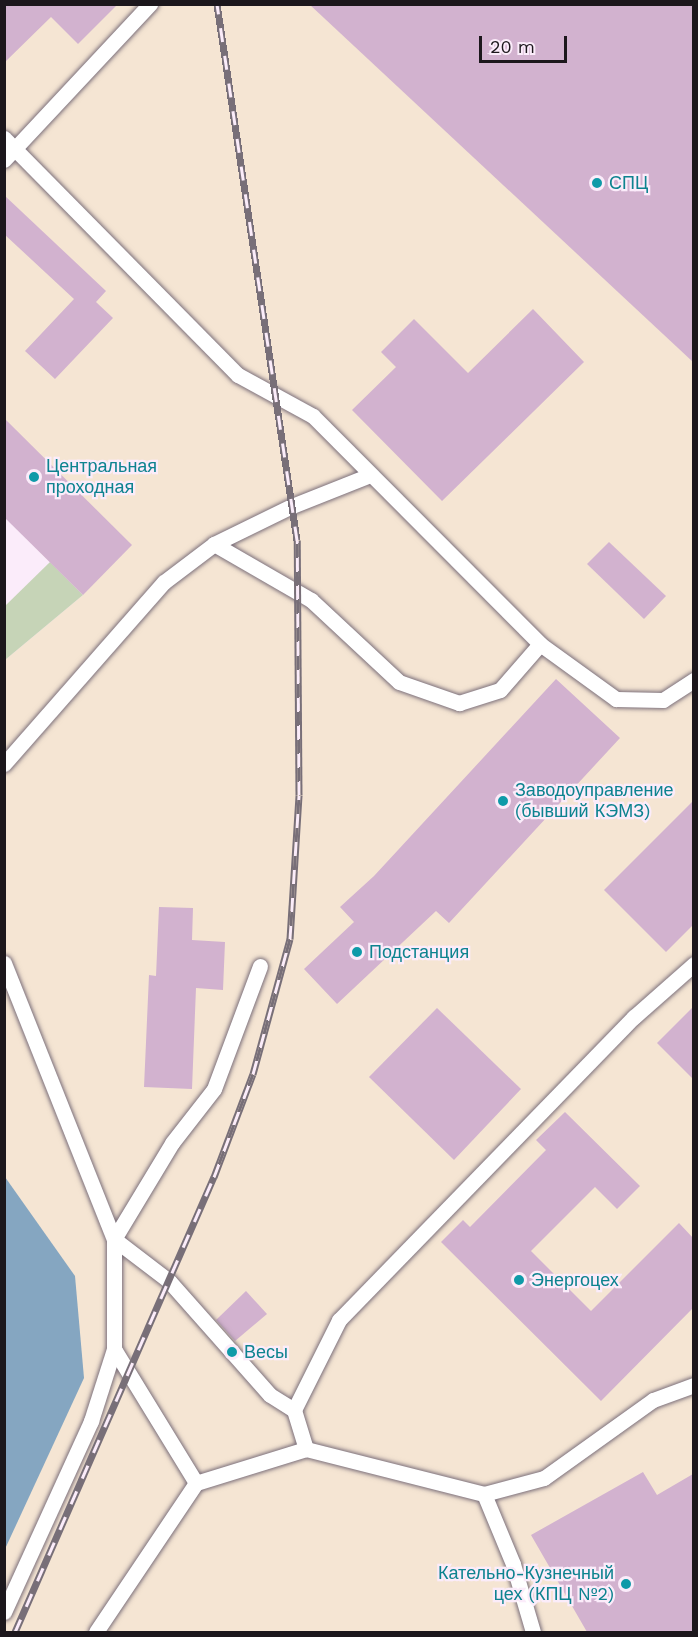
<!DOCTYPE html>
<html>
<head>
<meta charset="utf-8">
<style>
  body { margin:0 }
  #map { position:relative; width:698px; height:1637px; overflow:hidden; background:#fbecfa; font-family:"Work Sans",sans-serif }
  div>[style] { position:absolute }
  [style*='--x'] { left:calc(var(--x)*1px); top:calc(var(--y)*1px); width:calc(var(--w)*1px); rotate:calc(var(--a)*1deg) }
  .industrial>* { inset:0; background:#f5e5d3 }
  .green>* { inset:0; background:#c6d4b7 }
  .water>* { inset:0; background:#85a6c1 }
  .building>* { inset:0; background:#d2b2cf }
  .roads { filter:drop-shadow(0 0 2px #7c707b) drop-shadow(0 0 2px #7c707b) }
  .service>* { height:15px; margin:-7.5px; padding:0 7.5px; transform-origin:7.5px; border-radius:7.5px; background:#fff }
  .rail>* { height:7px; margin-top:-3.5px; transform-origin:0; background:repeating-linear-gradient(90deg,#fbecfa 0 14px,#786f78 0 28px); box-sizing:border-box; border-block:2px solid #786f78 }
  .dots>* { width:16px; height:16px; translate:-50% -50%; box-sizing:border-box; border:3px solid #fbecfa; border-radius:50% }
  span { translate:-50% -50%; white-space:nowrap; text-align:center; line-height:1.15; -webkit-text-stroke:4.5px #fbecfa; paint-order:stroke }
  .culture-label { font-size:18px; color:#0d838f }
  .left { translate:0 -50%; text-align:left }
  .right { translate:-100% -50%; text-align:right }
  .frame { position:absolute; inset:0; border:6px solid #1c171c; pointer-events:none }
  .scale { position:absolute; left:479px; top:36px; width:88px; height:27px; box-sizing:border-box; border:3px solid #1c171c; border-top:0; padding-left:8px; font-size:18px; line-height:21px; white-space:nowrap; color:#1c171c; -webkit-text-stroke:4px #fbecfa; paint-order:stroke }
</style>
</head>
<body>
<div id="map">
  <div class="industrial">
    <div style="clip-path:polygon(5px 5px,693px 5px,693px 1632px,5px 1632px,5px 660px,83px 595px,5px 517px)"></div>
  </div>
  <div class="green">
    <div style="clip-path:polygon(50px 562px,83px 595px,5px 660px,5px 606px)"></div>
  </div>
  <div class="water">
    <div style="clip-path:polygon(5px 1177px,75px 1276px,84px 1378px,5px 1549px)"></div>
  </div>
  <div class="building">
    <div style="clip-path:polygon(4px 4px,118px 4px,78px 44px,51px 17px,4px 63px)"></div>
    <div style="clip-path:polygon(309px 4px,693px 4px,693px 362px)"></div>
    <div style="clip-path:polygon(4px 195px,106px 291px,96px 302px,113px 318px,55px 379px,25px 351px,74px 299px,4px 234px)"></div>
    <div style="clip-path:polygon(533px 309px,584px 362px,442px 501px,352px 410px,396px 367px,381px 352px,414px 319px,468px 373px)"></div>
    <div style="clip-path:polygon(4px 418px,132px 545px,83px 595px,4px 517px)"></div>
    <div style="clip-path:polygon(609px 542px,666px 596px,644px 619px,587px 564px)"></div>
    <div style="clip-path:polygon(556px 679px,620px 738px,449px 923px,436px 911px,337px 1004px,304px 969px,354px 922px,340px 907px,374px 876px)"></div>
    <div style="clip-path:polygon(693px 801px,693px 925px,666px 952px,604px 890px)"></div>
    <div style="clip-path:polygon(159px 907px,193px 908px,192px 940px,225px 942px,223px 990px,196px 988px,192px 1089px,144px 1087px,149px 975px,156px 976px)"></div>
    <div style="clip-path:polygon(693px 1007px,693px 1079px,657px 1043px)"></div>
    <div style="clip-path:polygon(437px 1008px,521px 1089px,454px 1160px,369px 1077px)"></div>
    <div style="clip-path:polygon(565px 1112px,640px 1186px,617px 1209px,595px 1187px,531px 1251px,591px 1311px,679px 1223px,693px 1238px,693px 1308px,601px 1401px,441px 1242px,463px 1220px,470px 1227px,546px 1150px,536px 1140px)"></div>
    <div style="clip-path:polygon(246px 1291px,267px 1314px,235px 1341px,216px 1320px)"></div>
    <div style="clip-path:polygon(643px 1472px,657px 1495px,693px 1474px,693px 1632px,587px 1632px,531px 1535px)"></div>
  </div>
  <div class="roads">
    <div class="service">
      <div style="--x:4;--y:138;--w:333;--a:45.4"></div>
      <div style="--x:238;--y:375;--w:85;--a:28.7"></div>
      <div style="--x:313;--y:416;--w:322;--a:45.1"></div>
      <div style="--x:540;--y:644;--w:94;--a:35.9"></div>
      <div style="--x:616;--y:699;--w:47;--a:1.2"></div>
      <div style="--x:663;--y:700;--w:37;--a:-33"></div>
      <div style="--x:4;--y:160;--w:214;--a:-46.9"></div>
      <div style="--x:214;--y:544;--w:112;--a:30"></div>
      <div style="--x:311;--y:600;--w:120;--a:43"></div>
      <div style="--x:399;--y:682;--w:64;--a:19.3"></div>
      <div style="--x:459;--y:703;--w:43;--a:-17.6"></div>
      <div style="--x:500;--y:690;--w:61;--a:-49"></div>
      <div style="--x:4;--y:764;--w:242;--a:-48.7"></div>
      <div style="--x:164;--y:582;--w:63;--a:-37.2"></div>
      <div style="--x:214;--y:544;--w:87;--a:-26"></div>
      <div style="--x:292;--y:506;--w:84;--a:-21.7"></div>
      <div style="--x:4;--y:963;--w:297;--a:68.3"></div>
      <div style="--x:114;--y:1239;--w:110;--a:90"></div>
      <div style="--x:114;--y:1349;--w:157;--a:58.5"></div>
      <div style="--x:196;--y:1483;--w:179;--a:123.9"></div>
      <div style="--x:260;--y:966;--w:131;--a:110.5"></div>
      <div style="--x:214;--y:1089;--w:68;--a:127.9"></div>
      <div style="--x:172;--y:1143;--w:112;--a:121.1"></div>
      <div style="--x:114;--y:1239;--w:69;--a:37.4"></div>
      <div style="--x:169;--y:1281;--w:152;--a:48.5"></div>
      <div style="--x:270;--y:1395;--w:28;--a:32"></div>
      <div style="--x:294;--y:1410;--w:41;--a:72.9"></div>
      <div style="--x:306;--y:1449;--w:184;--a:14.2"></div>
      <div style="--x:484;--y:1494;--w:76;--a:67.5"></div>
      <div style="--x:513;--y:1564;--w:71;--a:73.6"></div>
      <div style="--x:294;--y:1410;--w:101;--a:-63.4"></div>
      <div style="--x:339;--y:1320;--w:423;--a:-45.8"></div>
      <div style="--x:634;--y:1017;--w:80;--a:-41.5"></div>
      <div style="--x:196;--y:1483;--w:115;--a:-17.2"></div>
      <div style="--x:484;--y:1494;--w:62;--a:-14.9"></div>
      <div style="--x:544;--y:1478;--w:134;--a:-35.6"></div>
      <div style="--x:653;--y:1400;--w:44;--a:-20.1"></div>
      <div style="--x:4;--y:1612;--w:210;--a:-65.5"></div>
      <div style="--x:91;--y:1421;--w:76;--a:-72.3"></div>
    </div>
  </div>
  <div class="rail">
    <div style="--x:15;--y:1632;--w:497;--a:-66.4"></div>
    <div style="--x:214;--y:1177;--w:110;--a:-69.3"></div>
    <div style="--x:253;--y:1074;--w:140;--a:-74.7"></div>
    <div style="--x:290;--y:939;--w:144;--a:-86.4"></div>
    <div style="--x:299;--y:795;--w:255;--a:-90.4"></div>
    <div style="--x:297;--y:540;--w:542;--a:-98.49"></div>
  </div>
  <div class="dots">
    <div style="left:597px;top:183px;background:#0f9aa8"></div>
    <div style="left:34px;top:477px;background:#0f9aa8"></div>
    <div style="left:503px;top:801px;background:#0f9aa8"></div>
    <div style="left:357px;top:952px;background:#0f9aa8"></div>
    <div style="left:519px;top:1280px;background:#0f9aa8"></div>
    <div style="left:232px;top:1352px;background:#0f9aa8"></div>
    <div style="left:626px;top:1584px;background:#0f9aa8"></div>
  </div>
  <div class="culture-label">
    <span class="left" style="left:609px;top:183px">СПЦ</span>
    <span class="left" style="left:46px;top:477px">Центральная<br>проходная</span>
    <span class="left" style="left:515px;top:801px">Заводоуправление<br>(бывший КЭМЗ)</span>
    <span class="left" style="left:369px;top:952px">Подстанция</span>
    <span class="left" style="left:531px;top:1280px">Энергоцех</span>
    <span class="left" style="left:244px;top:1352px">Весы</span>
    <span class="right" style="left:614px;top:1584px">Кательно-Кузнечный<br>цех (КПЦ №2)</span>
  </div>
  <div class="frame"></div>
  <div class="scale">20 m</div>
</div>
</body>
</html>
